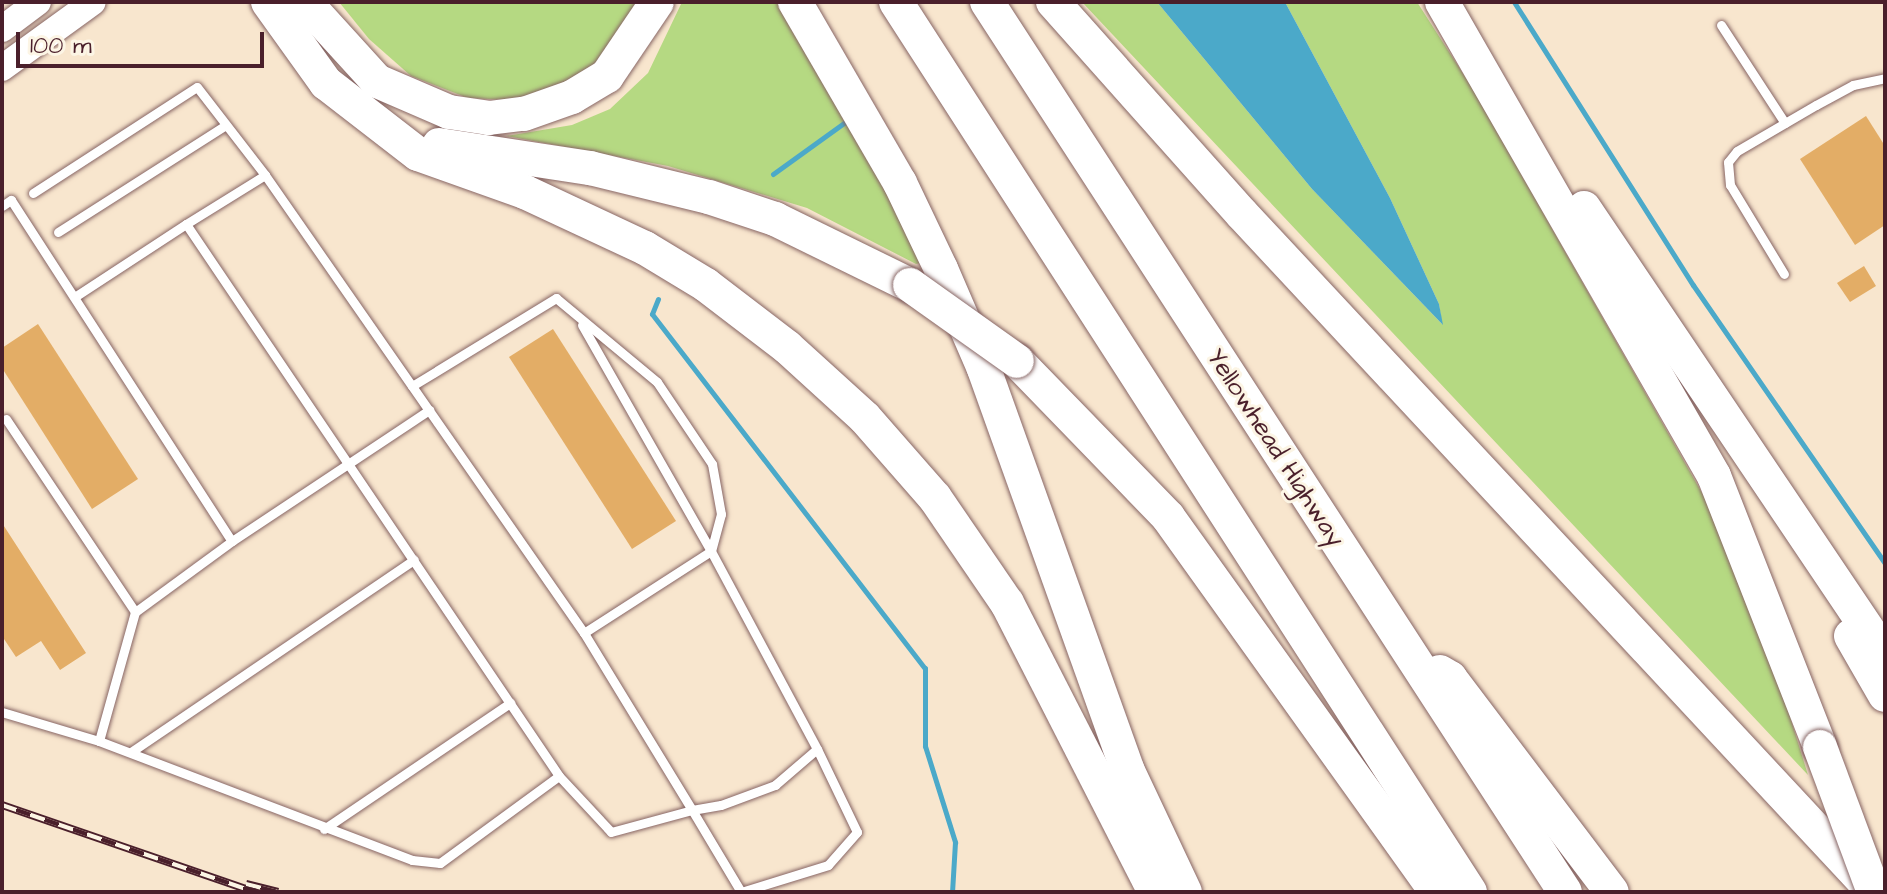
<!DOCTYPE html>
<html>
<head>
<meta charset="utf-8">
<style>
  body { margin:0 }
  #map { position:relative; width:1887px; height:894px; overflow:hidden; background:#f8e6ce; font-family:"Architects Daughter",sans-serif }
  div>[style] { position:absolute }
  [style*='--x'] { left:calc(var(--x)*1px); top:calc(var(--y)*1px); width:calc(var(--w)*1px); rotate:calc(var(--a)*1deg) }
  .green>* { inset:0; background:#b5d982 }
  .water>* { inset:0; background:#4ba9c9 }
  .stream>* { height:5px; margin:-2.5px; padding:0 2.5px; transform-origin:2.5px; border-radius:2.5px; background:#4ba9c9 }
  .building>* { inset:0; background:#e3ad66 }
  .roads { filter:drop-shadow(0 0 2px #876564) drop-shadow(0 0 2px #876564) }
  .service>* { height:9px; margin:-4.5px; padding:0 4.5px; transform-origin:4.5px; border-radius:4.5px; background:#fff }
  .secondary>* { height:26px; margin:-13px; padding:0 13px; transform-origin:13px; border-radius:13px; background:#fff }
  .motorway>* { height:34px; margin:-17px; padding:0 17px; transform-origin:17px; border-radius:17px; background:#fff }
  .rail>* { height:8px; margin-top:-4px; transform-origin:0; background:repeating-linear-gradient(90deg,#fcf5e5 0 15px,#4a1f2b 0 30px); box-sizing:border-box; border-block:2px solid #4a1f2b }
  .bridges { filter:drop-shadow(0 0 2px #876564) drop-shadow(0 0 2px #876564) }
  .motorway-bridge>* { height:34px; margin:-17px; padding:0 17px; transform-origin:17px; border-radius:17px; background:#fff }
  span { translate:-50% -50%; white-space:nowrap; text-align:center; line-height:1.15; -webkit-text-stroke:6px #fcf5e5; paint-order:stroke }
  .street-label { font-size:26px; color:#4a1f2b }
  .frame { position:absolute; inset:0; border:4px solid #4a1f2b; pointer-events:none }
  .scale { position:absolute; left:16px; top:32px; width:248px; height:36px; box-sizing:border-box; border:4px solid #4a1f2b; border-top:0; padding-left:10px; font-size:24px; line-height:28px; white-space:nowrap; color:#4a1f2b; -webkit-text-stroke:6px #fcf5e5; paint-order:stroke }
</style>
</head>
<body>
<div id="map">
  <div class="green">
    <div style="clip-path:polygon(339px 2px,646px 2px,604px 66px,529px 101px,468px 98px,411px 76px,369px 39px)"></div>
    <div style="clip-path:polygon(682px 2px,777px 2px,875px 167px,925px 262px,916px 264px,807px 208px,771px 197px,668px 166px,506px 136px,572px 125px,610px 109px,648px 73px)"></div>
    <div style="clip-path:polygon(1082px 2px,1157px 2px,1312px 189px,1442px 324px,1439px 304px,1390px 198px,1285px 2px,1417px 2px,1471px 86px,1706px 500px,1775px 668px,1808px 775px)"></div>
  </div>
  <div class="water">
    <div style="clip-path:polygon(1157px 2px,1285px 2px,1390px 198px,1439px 304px,1443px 325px,1312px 189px)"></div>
  </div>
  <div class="stream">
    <div style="--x:1514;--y:2;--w:335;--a:57.7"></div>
    <div style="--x:1693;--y:285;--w:338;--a:55.4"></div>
    <div style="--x:773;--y:174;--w:92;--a:-35.8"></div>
    <div style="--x:658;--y:299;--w:16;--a:112"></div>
    <div style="--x:652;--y:314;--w:447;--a:52.4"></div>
    <div style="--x:925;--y:668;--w:78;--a:90"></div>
    <div style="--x:925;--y:746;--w:101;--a:72.6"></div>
    <div style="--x:955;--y:842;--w:50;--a:93.4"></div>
  </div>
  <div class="building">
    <div style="clip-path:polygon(1866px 116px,1885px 146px,1885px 225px,1855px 245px,1800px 159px)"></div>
    <div style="clip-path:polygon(1864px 266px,1876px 286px,1850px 302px,1837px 283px)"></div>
    <div style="clip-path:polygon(38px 324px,138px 479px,92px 509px,2px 368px,2px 348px)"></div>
    <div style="clip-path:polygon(553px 329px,676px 521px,632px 549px,509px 357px)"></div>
    <div style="clip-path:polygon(2px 523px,86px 653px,60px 670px,41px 641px,16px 657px,2px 636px)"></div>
  </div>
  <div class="roads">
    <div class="service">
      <div style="--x:1721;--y:25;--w:117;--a:56.9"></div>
      <div style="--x:33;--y:193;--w:195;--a:-32.9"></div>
      <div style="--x:197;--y:87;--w:111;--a:52.3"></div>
      <div style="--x:2;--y:206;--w:11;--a:-34"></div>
      <div style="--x:11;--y:200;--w:406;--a:57.1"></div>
      <div style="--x:232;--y:541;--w:120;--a:143.8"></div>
      <div style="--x:135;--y:612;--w:134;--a:105.6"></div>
      <div style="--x:99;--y:741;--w:101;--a:-163.4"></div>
      <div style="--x:186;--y:224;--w:93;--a:-31.8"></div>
      <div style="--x:265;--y:175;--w:558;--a:55.14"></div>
      <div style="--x:58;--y:232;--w:199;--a:-32.5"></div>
      <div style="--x:1784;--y:274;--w:104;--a:-121.2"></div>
      <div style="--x:1730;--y:185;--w:23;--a:-95"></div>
      <div style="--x:1728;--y:162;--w:14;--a:-51"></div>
      <div style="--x:1737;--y:151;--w:91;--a:-30.2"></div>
      <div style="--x:1816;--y:105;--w:42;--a:-28.4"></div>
      <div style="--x:1853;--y:85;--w:33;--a:-12"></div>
      <div style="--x:76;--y:296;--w:131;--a:-33.2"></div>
      <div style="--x:186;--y:224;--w:666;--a:55.95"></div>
      <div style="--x:582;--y:325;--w:260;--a:60.3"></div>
      <div style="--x:412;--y:386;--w:169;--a:-31.4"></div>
      <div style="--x:556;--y:298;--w:131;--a:39.7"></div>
      <div style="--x:657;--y:382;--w:99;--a:56.1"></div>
      <div style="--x:712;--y:464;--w:51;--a:79.8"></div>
      <div style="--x:721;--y:514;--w:38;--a:105"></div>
      <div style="--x:6;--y:419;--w:232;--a:56.2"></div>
      <div style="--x:232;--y:541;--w:237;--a:-33.6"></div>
      <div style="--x:99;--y:741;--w:335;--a:20.8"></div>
      <div style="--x:412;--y:860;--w:28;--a:6"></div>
      <div style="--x:440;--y:863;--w:147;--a:-36.2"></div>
      <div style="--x:559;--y:776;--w:76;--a:47.1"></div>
      <div style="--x:611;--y:832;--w:84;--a:-15.2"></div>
      <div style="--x:692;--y:810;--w:29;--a:-10"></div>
      <div style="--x:721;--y:805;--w:58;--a:-20.3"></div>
      <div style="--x:775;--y:785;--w:55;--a:-40.6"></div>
      <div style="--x:817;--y:749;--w:225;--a:-118.2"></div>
      <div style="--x:711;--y:551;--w:151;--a:147.2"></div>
      <div style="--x:584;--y:633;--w:207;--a:58.6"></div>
      <div style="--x:692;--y:810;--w:96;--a:59.1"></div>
      <div style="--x:741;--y:892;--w:91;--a:-17.2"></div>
      <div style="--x:828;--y:865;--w:44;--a:-48.7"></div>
      <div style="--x:857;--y:832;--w:92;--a:-115.7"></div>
      <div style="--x:131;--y:752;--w:342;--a:-34.2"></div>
      <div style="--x:324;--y:829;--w:225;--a:-34.1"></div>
    </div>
    <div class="secondary">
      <div style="--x:2;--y:29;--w:45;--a:-36.9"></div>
      <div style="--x:2;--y:68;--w:112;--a:-36"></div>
    </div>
    <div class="motorway">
      <div style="--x:268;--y:2;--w:100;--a:54.4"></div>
      <div style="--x:326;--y:83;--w:116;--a:37.7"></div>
      <div style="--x:418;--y:154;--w:114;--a:19.6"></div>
      <div style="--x:525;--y:192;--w:132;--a:25"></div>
      <div style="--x:645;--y:248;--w:71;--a:31.2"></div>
      <div style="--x:706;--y:285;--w:102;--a:37.4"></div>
      <div style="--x:787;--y:347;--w:105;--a:42.3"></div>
      <div style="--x:865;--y:418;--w:106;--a:48.8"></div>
      <div style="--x:935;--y:498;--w:127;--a:55.6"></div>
      <div style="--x:1007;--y:603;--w:325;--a:62.9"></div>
      <div style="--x:305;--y:2;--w:107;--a:47.7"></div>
      <div style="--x:377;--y:81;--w:78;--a:23.3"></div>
      <div style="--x:449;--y:112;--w:40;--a:8.5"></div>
      <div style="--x:489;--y:118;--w:35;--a:-7"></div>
      <div style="--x:524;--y:114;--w:51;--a:-19.5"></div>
      <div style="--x:572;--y:97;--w:41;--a:-31"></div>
      <div style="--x:607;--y:76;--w:89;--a:-56"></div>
      <div style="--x:795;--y:2;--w:209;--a:59.9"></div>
      <div style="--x:900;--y:183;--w:95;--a:64.5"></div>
      <div style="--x:941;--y:269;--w:109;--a:66.7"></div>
      <div style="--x:984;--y:369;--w:425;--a:70.3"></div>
      <div style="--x:1127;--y:769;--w:136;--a:64.8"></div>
      <div style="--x:896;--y:2;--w:1059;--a:57.18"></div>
      <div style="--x:987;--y:2;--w:1061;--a:57"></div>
      <div style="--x:1053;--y:2;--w:284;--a:48.3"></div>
      <div style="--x:1242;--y:214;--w:923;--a:47.02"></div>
      <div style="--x:1442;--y:2;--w:546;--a:60.15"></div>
      <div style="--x:1714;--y:476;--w:291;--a:68.6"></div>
      <div style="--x:439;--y:145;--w:153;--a:8.7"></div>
      <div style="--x:590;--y:168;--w:122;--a:13.7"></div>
      <div style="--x:709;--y:197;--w:70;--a:18.4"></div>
      <div style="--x:775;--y:219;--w:150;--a:26.1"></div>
      <div style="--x:1584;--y:208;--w:539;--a:56.04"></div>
      <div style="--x:1017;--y:361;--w:217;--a:45.9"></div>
      <div style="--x:1168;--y:517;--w:461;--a:54.4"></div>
      <div style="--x:1851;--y:636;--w:68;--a:60"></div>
      <div style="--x:1440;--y:672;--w:12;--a:31"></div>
      <div style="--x:1450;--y:678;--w:268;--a:52.9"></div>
    </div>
  </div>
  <div class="rail">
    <div style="--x:2;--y:805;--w:268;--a:19"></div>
    <div style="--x:246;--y:884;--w:33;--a:14"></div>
  </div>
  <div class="bridges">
    <div class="motorway-bridge">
      <div style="--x:910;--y:285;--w:131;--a:35.4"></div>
      <div style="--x:1820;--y:747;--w:155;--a:69.6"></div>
    </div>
  </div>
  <div class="street-label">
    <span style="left:1275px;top:448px;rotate:57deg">Yellowhead Highway</span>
  </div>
  <div class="frame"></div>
  <div class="scale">100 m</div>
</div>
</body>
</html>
